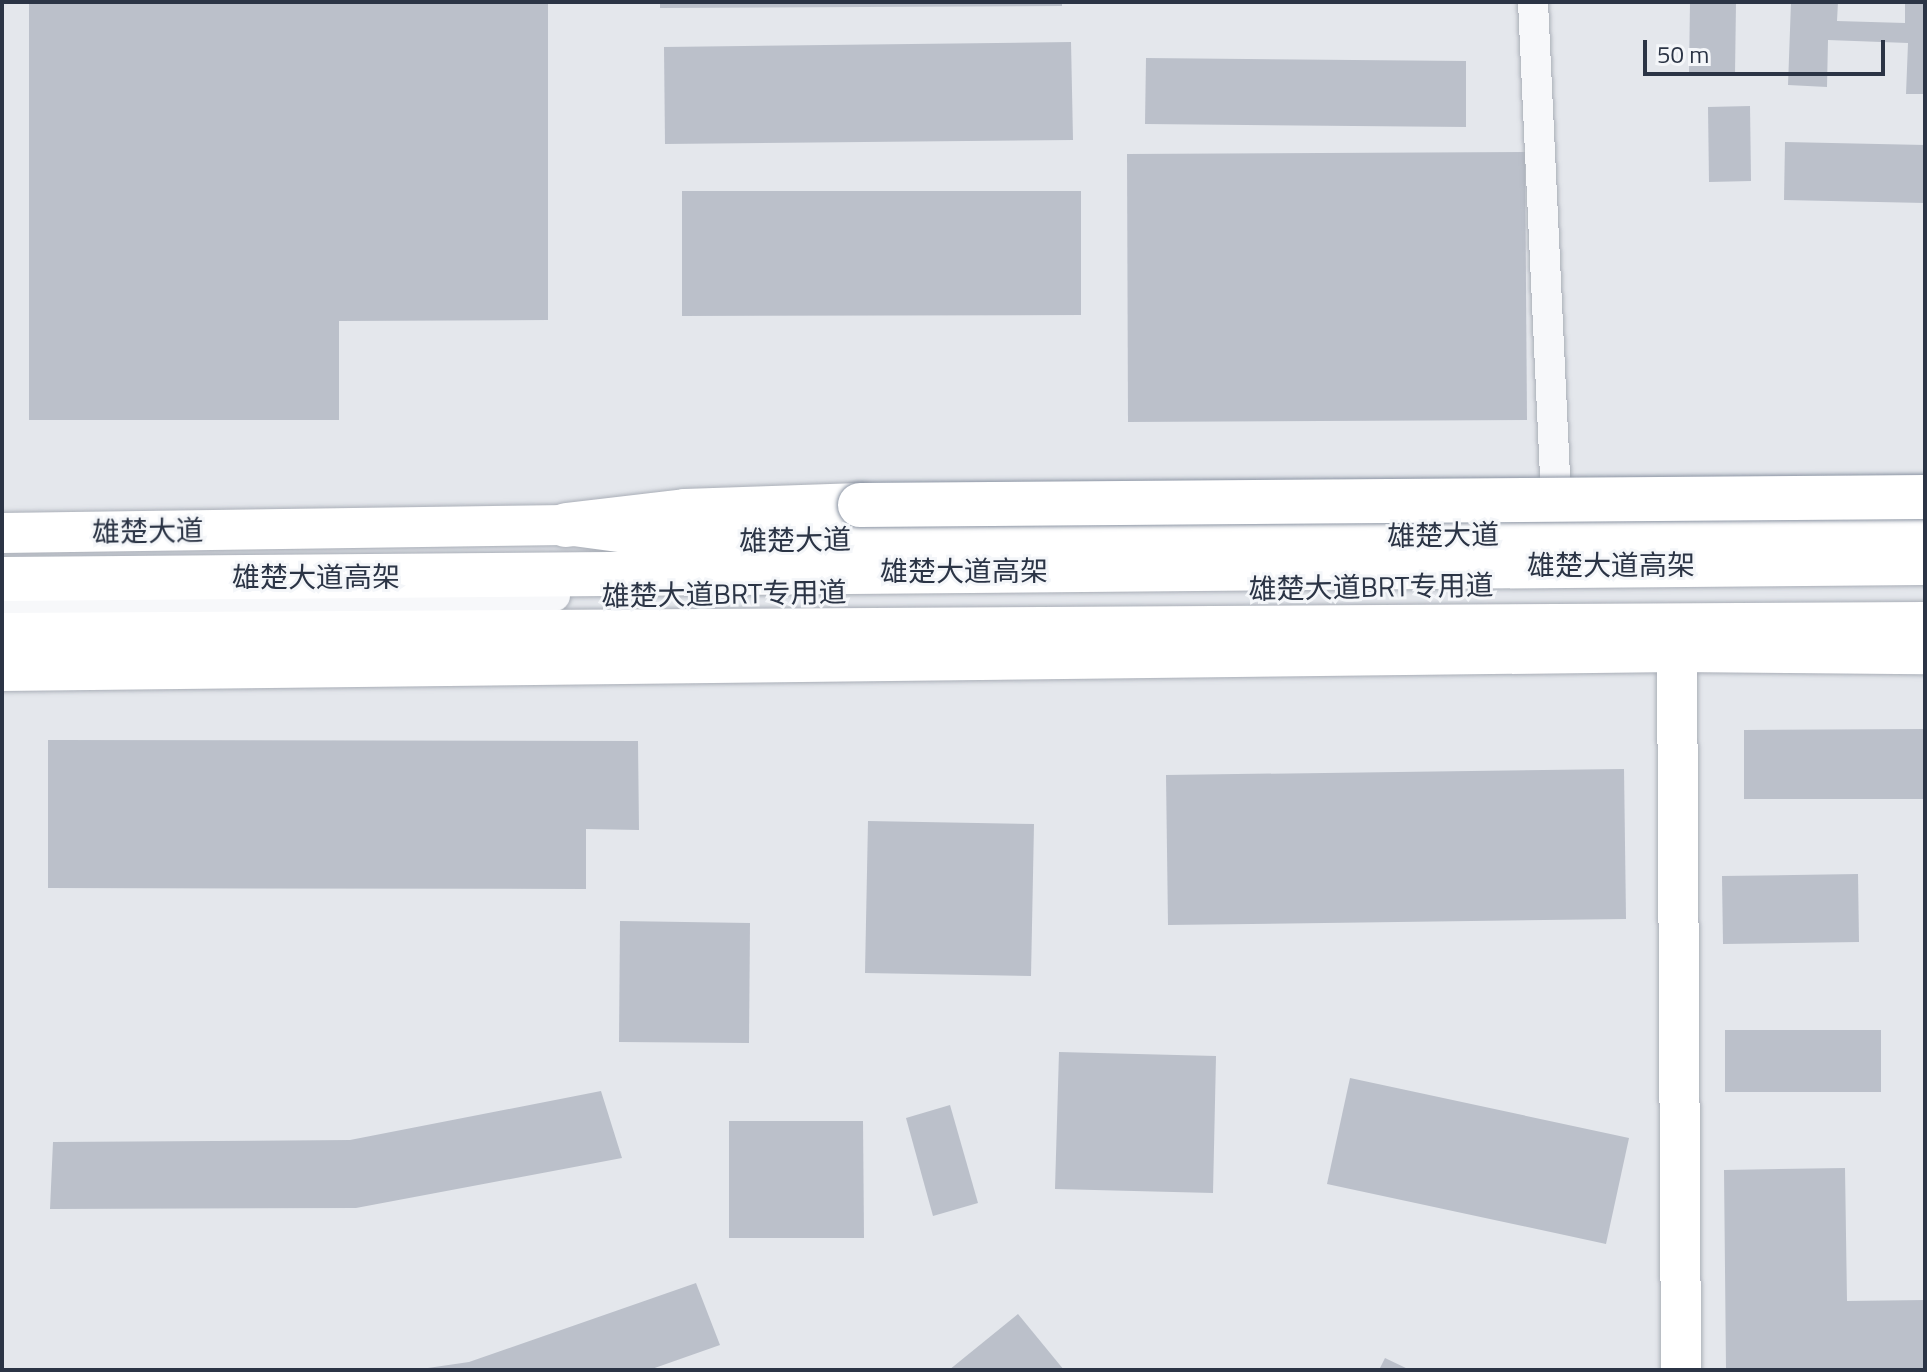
<!DOCTYPE html>
<html>
<head>
<meta charset="utf-8">
<style>
  body { margin:0 }
  #map { position:relative; width:1927px; height:1372px; overflow:hidden; background:#e4e7ec; font-family:"Titillium Web","Noto Sans SC",sans-serif }
  div>[style] { position:absolute }
  [style*='--x'] { left:calc(var(--x)*1px); top:calc(var(--y)*1px); width:calc(var(--w)*1px); rotate:calc(var(--a)*1deg) }
  .building>* { inset:0; background:#bbc0ca }
  .roads { filter:drop-shadow(0 0 2px #a9aeb7) drop-shadow(0 0 2px #a9aeb7) }
  .minor>* { height:30px; margin:-15px; padding:0 15px; transform-origin:15px; border-radius:15px; background:#f7f8fa }
  .major>* { height:40px; margin:-20px; padding:0 20px; transform-origin:20px; border-radius:20px; background:#fff }
  .highway>* { height:44px; margin:-22px; padding:0 22px; transform-origin:22px; border-radius:22px; background:#fff }
  .bridges { filter:drop-shadow(0 0 2px #8b94a3) drop-shadow(0 0 2px #8b94a3) }
  .highway-bridge>* { height:44px; margin:-22px; padding:0 22px; transform-origin:22px; border-radius:22px; background:#fff }
  span { translate:-50% -50%; white-space:nowrap; text-align:center; line-height:1.15; -webkit-text-stroke:6px #f4f6f9; paint-order:stroke }
  .street-label { font-size:28px; color:#2b3445 }
  .frame { position:absolute; inset:0; border:4px solid #2b3445; pointer-events:none }
  .scale { position:absolute; left:1643px; top:40px; width:242px; height:36px; box-sizing:border-box; border:4px solid #2b3445; border-top:0; padding-left:10px; font-size:24px; line-height:28px; white-space:nowrap; color:#2b3445; -webkit-text-stroke:6px #f4f6f9; paint-order:stroke }
</style>
</head>
<body>
<div id="map">
  <div class="building">
    <div style="clip-path:polygon(29px 2px,548px 2px,548px 320px,339px 321px,339px 420px,29px 420px)"></div>
    <div style="clip-path:polygon(660px 2px,1062px 2px,1062px 6px,660px 8px)"></div>
    <div style="clip-path:polygon(1690px 2px,1736px 2px,1735px 74px,1689px 74px)"></div>
    <div style="clip-path:polygon(1791px 2px,1838px 2px,1837px 21px,1905px 23px,1905px 2px,1925px 2px,1925px 94px,1906px 94px,1908px 43px,1828px 40px,1827px 87px,1788px 85px)"></div>
    <div style="clip-path:polygon(1071px 42px,1073px 140px,665px 144px,664px 47px)"></div>
    <div style="clip-path:polygon(1146px 58px,1466px 61px,1466px 127px,1145px 124px)"></div>
    <div style="clip-path:polygon(1750px 106px,1751px 181px,1709px 182px,1708px 107px)"></div>
    <div style="clip-path:polygon(1785px 142px,1925px 145px,1925px 203px,1784px 200px)"></div>
    <div style="clip-path:polygon(1525px 152px,1527px 420px,1128px 422px,1127px 154px)"></div>
    <div style="clip-path:polygon(682px 191px,1081px 191px,1081px 315px,682px 316px)"></div>
    <div style="clip-path:polygon(1925px 729px,1925px 799px,1744px 799px,1744px 730px)"></div>
    <div style="clip-path:polygon(48px 740px,638px 741px,639px 830px,586px 829px,586px 889px,48px 888px)"></div>
    <div style="clip-path:polygon(1624px 769px,1626px 919px,1168px 925px,1166px 775px)"></div>
    <div style="clip-path:polygon(868px 821px,1034px 824px,1031px 976px,865px 973px)"></div>
    <div style="clip-path:polygon(1858px 874px,1859px 942px,1723px 944px,1722px 876px)"></div>
    <div style="clip-path:polygon(620px 921px,750px 923px,749px 1043px,619px 1042px)"></div>
    <div style="clip-path:polygon(1725px 1030px,1881px 1030px,1881px 1092px,1725px 1092px)"></div>
    <div style="clip-path:polygon(1059px 1052px,1216px 1056px,1213px 1193px,1055px 1189px)"></div>
    <div style="clip-path:polygon(1350px 1078px,1629px 1138px,1606px 1244px,1327px 1184px)"></div>
    <div style="clip-path:polygon(601px 1091px,622px 1158px,356px 1208px,50px 1209px,53px 1142px,350px 1140px)"></div>
    <div style="clip-path:polygon(950px 1105px,978px 1203px,933px 1216px,906px 1118px)"></div>
    <div style="clip-path:polygon(729px 1121px,863px 1121px,864px 1238px,729px 1238px)"></div>
    <div style="clip-path:polygon(1845px 1168px,1847px 1301px,1925px 1300px,1925px 1370px,1726px 1370px,1724px 1170px)"></div>
    <div style="clip-path:polygon(696px 1283px,720px 1345px,649px 1370px,414px 1370px,469px 1362px)"></div>
    <div style="clip-path:polygon(1018px 1314px,1064px 1370px,949px 1370px)"></div>
    <div style="clip-path:polygon(1385px 1358px,1410px 1370px,1379px 1370px)"></div>
  </div>
  <div class="roads">
    <div class="minor">
      <div style="--x:1533;--y:2;--w:518;--a:87.34"></div>
      <div style="--x:2;--y:604;--w:553;--a:-0.83"></div>
    </div>
    <div class="major">
      <div style="--x:2;--y:533;--w:564;--a:-0.81"></div>
      <div style="--x:566;--y:525;--w:121;--a:7.6"></div>
      <div style="--x:686;--y:541;--w:1239;--a:-0.46"></div>
      <div style="--x:1677;--y:652;--w:718;--a:89.68"></div>
      <div style="--x:2;--y:671;--w:1675;--a:-0.65"></div>
      <div style="--x:1677;--y:652;--w:248;--a:0.5"></div>
    </div>
    <div class="highway">
      <div style="--x:566;--y:525;--w:120;--a:-6.7"></div>
      <div style="--x:685;--y:511;--w:175;--a:-2"></div>
      <div style="--x:2;--y:579;--w:1923;--a:-0.48"></div>
      <div style="--x:2;--y:635;--w:1923;--a:-0.33"></div>
    </div>
  </div>
  <div class="bridges">
    <div class="highway-bridge">
      <div style="--x:860;--y:505;--w:1065;--a:-0.43"></div>
    </div>
  </div>
  <div class="street-label">
    <span style="left:148px;top:531px;rotate:-1deg">雄楚大道</span>
    <span style="left:1443px;top:535px;rotate:-1deg">雄楚大道</span>
    <span style="left:795px;top:540px;rotate:-1deg">雄楚大道</span>
    <span style="left:1611px;top:565px">雄楚大道高架</span>
    <span style="left:964px;top:571px">雄楚大道高架</span>
    <span style="left:316px;top:577px">雄楚大道高架</span>
    <span style="left:1371px;top:587px;rotate:-1deg">雄楚大道BRT专用道</span>
    <span style="left:724px;top:594px;rotate:-1deg">雄楚大道BRT专用道</span>
  </div>
  <div class="frame"></div>
  <div class="scale">50 m</div>
</div>
</body>
</html>
